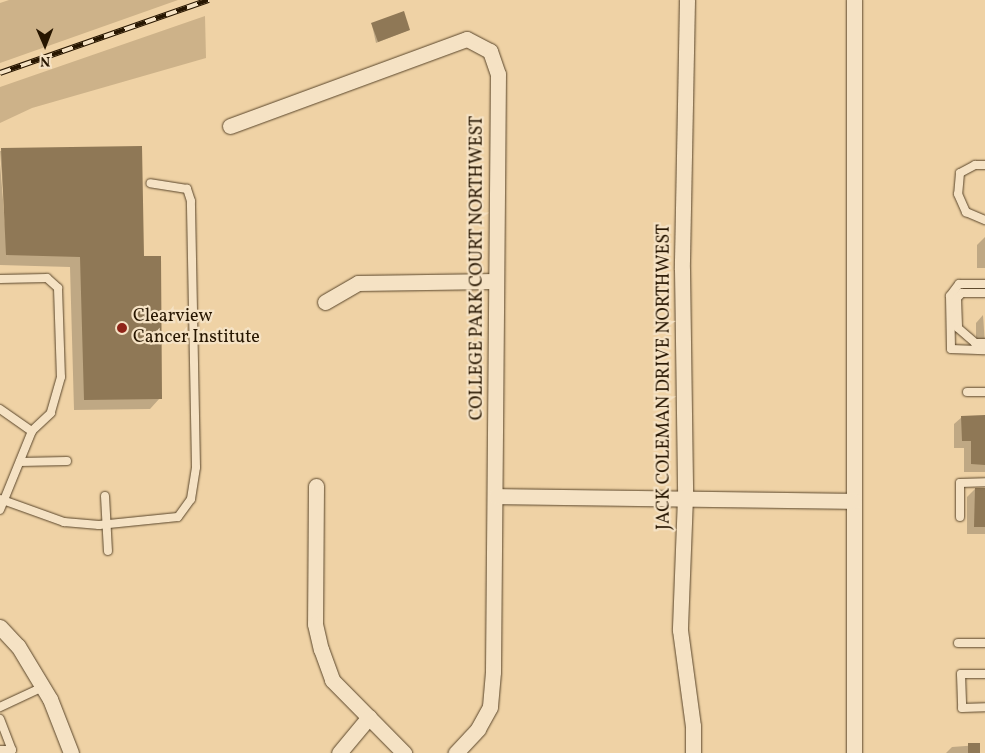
<!DOCTYPE html>
<html>
<head>
<meta charset="utf-8">
<style>
  body { margin:0 }
  #map { position:relative; width:985px; height:753px; overflow:hidden; background:#efd2a5; font-family:Vollkorn,serif }
  div>[style] { position:absolute }
  [style*='--x'] { left:calc(var(--x)*1px); top:calc(var(--y)*1px); width:calc(var(--w)*1px); rotate:calc(var(--a)*1deg) }
  .green>* { inset:0; background:#cdb289 }
  .shadow>* { inset:0; background:#0003 }
  .building>* { inset:0; background:#8f7856 }
  .roads { filter:drop-shadow(0 0 1px #59452a) drop-shadow(0 0 1px #59452a) }
  .lane>* { height:8px; margin:-4px; padding:0 4px; transform-origin:4px; border-radius:4px; background:#f5e2c4 }
  .street>* { height:15px; margin:-7.5px; padding:0 7.5px; transform-origin:7.5px; border-radius:7.5px; background:#f5e2c4 }
  .rail>* { height:5.5px; margin-top:-2.75px; transform-origin:0; background:repeating-linear-gradient(90deg,#f5e2c4 0 11px,#271601 0 22px); box-sizing:border-box; border-block:1px solid #271601 }
  .dots>* { width:14px; height:14px; translate:-50% -50%; box-sizing:border-box; border:2px solid #f5e2c4; border-radius:50% }
  span { translate:-50% -50%; white-space:nowrap; text-align:center; line-height:1.15; -webkit-text-stroke:4.5px #f5e2c4; paint-order:stroke }
  .street-label { font-size:18px; color:#271601 }
  .poi-label { font-size:18px; color:#271601 }
  .left { translate:0 -50%; text-align:left }
  .north { position:absolute; left:20px; top:20px; width:50px; height:50px; -webkit-text-stroke:4px #f5e2c4; paint-order:stroke; rotate:179deg; font-size:14px; font-weight:700; line-height:20px; text-align:center; color:#271601 }
  .north::after { content:''; display:block; margin:auto; width:18px; height:22px; background:#271601; clip-path:polygon(50% 0,100% 100%,50% 72%,0 100%) }
</style>
</head>
<body>
<div id="map">
  <div class="green">
    <div style="clip-path:polygon(9px 0,178px 0,0 63px,0 3px)"></div>
    <div style="clip-path:polygon(205px 16px,206px 58px,32px 108px,0 123px,0 87px)"></div>
  </div>
  <div class="shadow">
    <div style="clip-path:polygon(372px 25px,409px 30px,376px 43px)"></div>
    <div style="clip-path:polygon(141px 147px,143px 257px,160px 398px,150px 409px,74px 410px,70px 267px,0 265px,0 163px,8px 261px,0 151px)"></div>
    <div style="clip-path:polygon(985px 237px,985px 268px,977px 268px,977px 245px)"></div>
    <div style="clip-path:polygon(983px 315px,985px 344px,976px 344px,976px 323px)"></div>
    <div style="clip-path:polygon(962px 417px,985px 417px,985px 472px,964px 472px,964px 448px,954px 448px,954px 424px)"></div>
    <div style="clip-path:polygon(975px 489px,985px 489px,985px 534px,967px 534px,967px 497px)"></div>
    <div style="clip-path:polygon(979px 745px,979px 753px,946px 753px,952px 747px)"></div>
  </div>
  <div class="building">
    <div style="clip-path:polygon(404px 11px,410px 30px,378px 42px,371px 23px)"></div>
    <div style="clip-path:polygon(142px 146px,144px 256px,161px 256px,162px 399px,84px 400px,80px 257px,6px 255px,1px 148px)"></div>
    <div style="clip-path:polygon(985px 415px,985px 465px,971px 464px,971px 441px,962px 441px,961px 416px)"></div>
    <div style="clip-path:polygon(975px 488px,985px 488px,985px 527px,974px 527px)"></div>
    <div style="clip-path:polygon(968px 743px,980px 743px,980px 753px,968px 753px)"></div>
  </div>
  <div class="roads">
    <div class="lane">
      <div style="--x:985;--y:165;--w:10;--a:180"></div>
      <div style="--x:975;--y:165;--w:17;--a:152"></div>
      <div style="--x:960;--y:173;--w:21;--a:95"></div>
      <div style="--x:958;--y:194;--w:20;--a:66"></div>
      <div style="--x:966;--y:212;--w:21;--a:23"></div>
      <div style="--x:0;--y:279;--w:47;--a:-1.2"></div>
      <div style="--x:47;--y:278;--w:15;--a:42"></div>
      <div style="--x:58;--y:288;--w:89;--a:88.1"></div>
      <div style="--x:61;--y:377;--w:37;--a:106"></div>
      <div style="--x:51;--y:413;--w:26;--a:137"></div>
      <div style="--x:32;--y:431;--w:85;--a:112.1"></div>
      <div style="--x:985;--y:284;--w:26;--a:180"></div>
      <div style="--x:959;--y:284;--w:15;--a:127"></div>
      <div style="--x:950;--y:296;--w:53;--a:88.9"></div>
      <div style="--x:951;--y:349;--w:34;--a:2"></div>
      <div style="--x:985;--y:293;--w:23;--a:180"></div>
      <div style="--x:962;--y:293;--w:7;--a:135"></div>
      <div style="--x:957;--y:298;--w:30;--a:88"></div>
      <div style="--x:958;--y:328;--w:23;--a:41"></div>
      <div style="--x:975;--y:343;--w:10;--a:0"></div>
      <div style="--x:967;--y:392;--w:18;--a:0"></div>
      <div style="--x:0;--y:409;--w:39;--a:35"></div>
      <div style="--x:20;--y:462;--w:47;--a:-1.2"></div>
      <div style="--x:105;--y:496;--w:55;--a:86.9"></div>
      <div style="--x:0;--y:499;--w:68;--a:19.8"></div>
      <div style="--x:64;--y:522;--w:35;--a:5"></div>
      <div style="--x:99;--y:525;--w:79;--a:-5.8"></div>
      <div style="--x:178;--y:517;--w:22;--a:-54"></div>
      <div style="--x:191;--y:499;--w:32;--a:-81"></div>
      <div style="--x:196;--y:467;--w:266;--a:-91.1"></div>
      <div style="--x:191;--y:201;--w:13;--a:-108"></div>
      <div style="--x:187;--y:189;--w:37;--a:-171"></div>
      <div style="--x:960;--y:517;--w:34;--a:-90"></div>
      <div style="--x:960;--y:483;--w:25;--a:-2"></div>
      <div style="--x:958;--y:643;--w:27;--a:0"></div>
      <div style="--x:985;--y:674;--w:24;--a:180"></div>
      <div style="--x:961;--y:674;--w:34;--a:88"></div>
      <div style="--x:962;--y:708;--w:23;--a:-2"></div>
      <div style="--x:0;--y:707;--w:47;--a:-24.9"></div>
      <div style="--x:0;--y:719;--w:33;--a:69"></div>
      <div style="--x:12;--y:750;--w:12;--a:180"></div>
    </div>
    <div class="street">
      <div style="--x:687;--y:0;--w:269;--a:91.1"></div>
      <div style="--x:682;--y:269;--w:228;--a:89.2"></div>
      <div style="--x:685;--y:497;--w:133;--a:92.2"></div>
      <div style="--x:680;--y:630;--w:97;--a:82.3"></div>
      <div style="--x:693;--y:726;--w:27;--a:90"></div>
      <div style="--x:854;--y:0;--w:753;--a:90"></div>
      <div style="--x:230;--y:126;--w:252;--a:-20.2"></div>
      <div style="--x:467;--y:39;--w:26;--a:28"></div>
      <div style="--x:490;--y:51;--w:24;--a:71"></div>
      <div style="--x:498;--y:74;--w:598;--a:90.48"></div>
      <div style="--x:493;--y:672;--w:35;--a:95"></div>
      <div style="--x:490;--y:707;--w:25;--a:119"></div>
      <div style="--x:478;--y:729;--w:33;--a:133"></div>
      <div style="--x:325;--y:302;--w:38;--a:-30"></div>
      <div style="--x:358;--y:283;--w:137;--a:-0.8"></div>
      <div style="--x:316;--y:486;--w:138;--a:90.4"></div>
      <div style="--x:315;--y:624;--w:26;--a:77"></div>
      <div style="--x:321;--y:649;--w:33;--a:70"></div>
      <div style="--x:332;--y:680;--w:103;--a:45.4"></div>
      <div style="--x:496;--y:496;--w:358;--a:0.8"></div>
      <div style="--x:0;--y:627;--w:26;--a:47"></div>
      <div style="--x:18;--y:646;--w:62;--a:58.9"></div>
      <div style="--x:50;--y:699;--w:58;--a:68.7"></div>
      <div style="--x:339;--y:753;--w:47;--a:-50.2"></div>
    </div>
  </div>
  <div class="rail">
    <div style="--x:0;--y:73;--w:221;--a:-19.3"></div>
  </div>
  <div class="dots">
    <div style="left:122px;top:328px;background:#8f2418"></div>
  </div>
  <div class="street-label">
    <span style="left:478px;top:268px;rotate:-90deg">COLLEGE PARK COURT NORTHWEST</span>
    <span style="left:665px;top:377px;rotate:-90deg">JACK COLEMAN DRIVE NORTHWEST</span>
  </div>
  <div class="poi-label">
    <span class="left" style="left:133px;top:328px">Clearview<br>Cancer Institute</span>
  </div>
  <div class="north">N</div>
</div>
</body>
</html>
